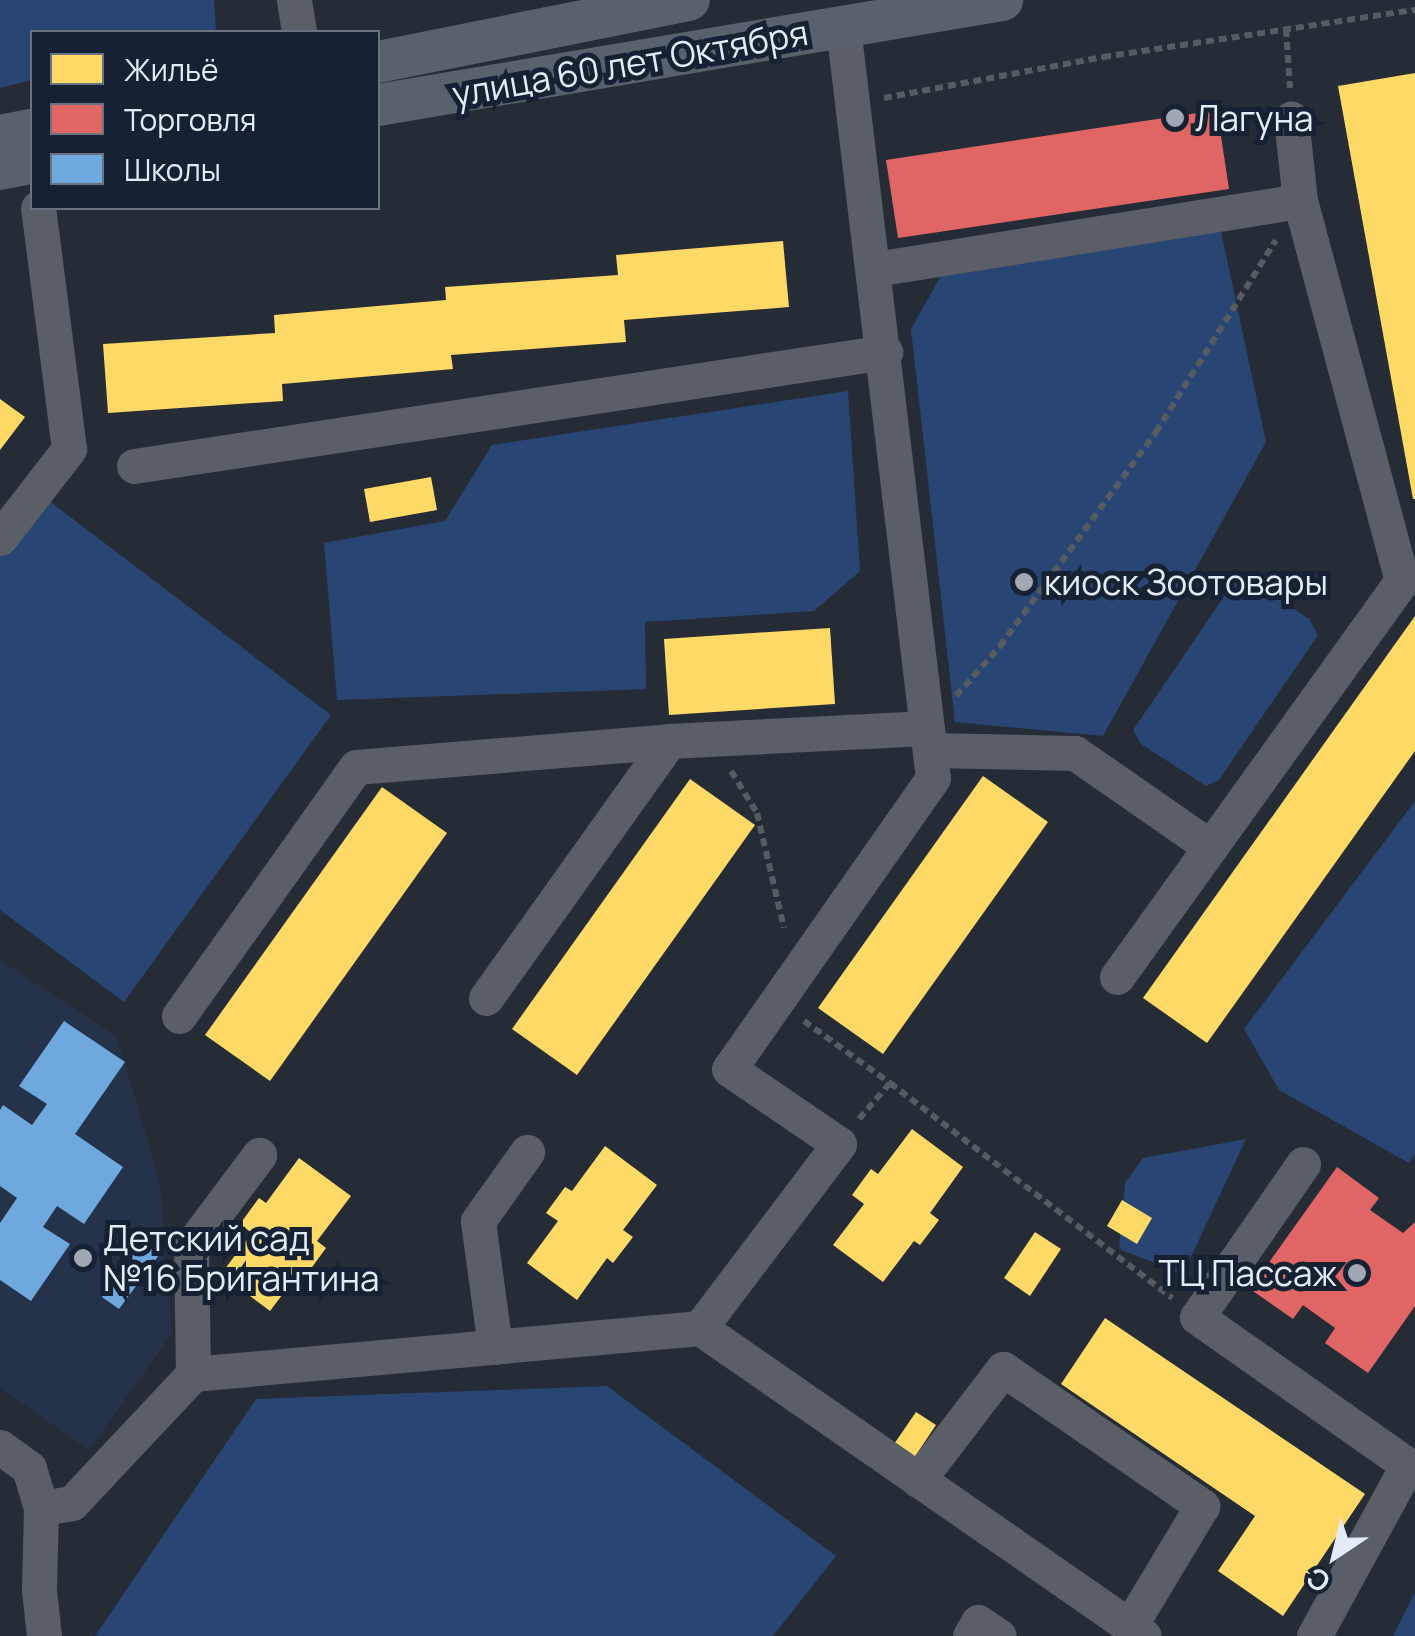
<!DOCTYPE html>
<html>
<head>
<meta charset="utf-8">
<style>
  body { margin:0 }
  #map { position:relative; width:1415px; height:1636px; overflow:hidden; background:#262c36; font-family:Manrope,sans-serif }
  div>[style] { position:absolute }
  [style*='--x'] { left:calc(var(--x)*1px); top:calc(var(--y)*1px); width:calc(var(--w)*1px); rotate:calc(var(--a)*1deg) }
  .built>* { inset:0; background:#25334a }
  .green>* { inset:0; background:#284573 }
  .homes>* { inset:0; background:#ffd966 }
  .shops>* { inset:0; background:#e06666 }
  .schools>* { inset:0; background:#6fa8dc }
  .path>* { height:6px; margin-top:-3px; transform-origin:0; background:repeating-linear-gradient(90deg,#565b62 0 8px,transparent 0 13px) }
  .minor>* { height:35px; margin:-17.5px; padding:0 17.5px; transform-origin:17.5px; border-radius:17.5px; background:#595e67 }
  .major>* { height:42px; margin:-21px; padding:0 21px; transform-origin:21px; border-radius:21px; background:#59616c }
  .dots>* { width:28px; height:28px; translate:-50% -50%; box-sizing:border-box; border:5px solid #162133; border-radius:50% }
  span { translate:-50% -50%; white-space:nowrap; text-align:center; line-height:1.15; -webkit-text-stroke:10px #162133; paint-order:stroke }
  .street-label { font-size:35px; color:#e3ebf7 }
  .poi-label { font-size:35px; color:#e3ebf7 }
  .left { translate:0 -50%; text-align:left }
  .right { translate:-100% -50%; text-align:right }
  .legend { position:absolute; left:30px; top:30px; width:350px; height:180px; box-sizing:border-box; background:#162133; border:2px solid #687281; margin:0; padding:12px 18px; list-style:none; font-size:30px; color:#e3ebf7 }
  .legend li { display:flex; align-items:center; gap:20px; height:50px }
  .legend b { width:50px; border:2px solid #687281 }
  .north { position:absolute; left:1285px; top:1506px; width:100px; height:100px; -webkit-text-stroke:8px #162133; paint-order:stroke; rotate:215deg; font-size:28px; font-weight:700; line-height:40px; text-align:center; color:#e3ebf7 }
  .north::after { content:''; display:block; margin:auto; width:35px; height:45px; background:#e3ebf7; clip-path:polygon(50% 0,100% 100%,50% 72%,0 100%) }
</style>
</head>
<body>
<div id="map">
  <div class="built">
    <div style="clip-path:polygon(0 960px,117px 1037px,160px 1183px,172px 1333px,89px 1450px,0 1388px)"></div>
  </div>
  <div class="green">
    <div style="clip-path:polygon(0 0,214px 0,216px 32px,32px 32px,32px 80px,0 88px)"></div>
    <div style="clip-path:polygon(1219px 222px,1266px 442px,1103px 736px,955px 722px,911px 329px,949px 261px)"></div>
    <div style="clip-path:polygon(848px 391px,860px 571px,814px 611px,645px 622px,646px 689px,337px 700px,324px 543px,445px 521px,492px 445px)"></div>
    <div style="clip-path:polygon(40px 494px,331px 715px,124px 1002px,0 910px,0 546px)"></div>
    <div style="clip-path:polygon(1246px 576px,1309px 619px,1318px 635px,1219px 780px,1206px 786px,1141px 744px,1133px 730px,1234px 582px)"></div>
    <div style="clip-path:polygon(1415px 801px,1415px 1154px,1409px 1163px,1279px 1090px,1244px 1029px)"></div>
    <div style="clip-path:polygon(1246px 1139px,1183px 1274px,1119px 1249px,1125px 1183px,1143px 1158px)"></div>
    <div style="clip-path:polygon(607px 1386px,836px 1556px,773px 1636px,95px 1636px,256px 1399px)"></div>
    <div style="clip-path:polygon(1415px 1592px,1415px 1636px,1393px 1636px)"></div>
  </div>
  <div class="homes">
    <div style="clip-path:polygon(1415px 73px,1415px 499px,1413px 499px,1338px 86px)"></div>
    <div style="clip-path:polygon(783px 241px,789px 307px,624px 320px,626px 342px,451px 355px,453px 369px,282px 384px,283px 401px,108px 413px,103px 344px,275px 333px,274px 315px,446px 300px,445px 287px,618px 275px,616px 255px)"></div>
    <div style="clip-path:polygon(0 399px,25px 417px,0 450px)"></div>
    <div style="clip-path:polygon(431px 477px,437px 510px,370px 522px,364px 489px)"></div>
    <div style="clip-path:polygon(1415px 616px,1415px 751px,1207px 1043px,1143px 998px)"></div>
    <div style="clip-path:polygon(830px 628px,835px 704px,669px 715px,664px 639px)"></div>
    <div style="clip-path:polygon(983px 776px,1048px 822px,883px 1054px,818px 1008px)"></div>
    <div style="clip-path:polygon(690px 779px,755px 825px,577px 1075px,512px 1029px)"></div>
    <div style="clip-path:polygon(382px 787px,447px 833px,270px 1081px,205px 1035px)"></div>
    <div style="clip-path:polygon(912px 1129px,963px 1167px,930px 1213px,939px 1220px,920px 1245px,914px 1241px,883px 1282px,833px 1245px,864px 1204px,852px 1195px,871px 1169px,878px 1174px)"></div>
    <div style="clip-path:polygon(605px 1146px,657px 1185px,623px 1230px,633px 1237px,613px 1263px,607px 1258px,577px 1300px,527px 1263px,558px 1221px,546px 1213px,565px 1187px,572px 1191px)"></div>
    <div style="clip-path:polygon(299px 1158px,351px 1196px,317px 1241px,326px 1248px,307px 1274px,301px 1270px,270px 1311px,221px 1274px,252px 1233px,240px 1224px,259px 1198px,266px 1203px)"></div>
    <div style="clip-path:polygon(1122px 1200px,1152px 1218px,1137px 1244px,1107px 1226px)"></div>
    <div style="clip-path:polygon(1035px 1232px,1061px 1249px,1030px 1296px,1004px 1278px)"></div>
    <div style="clip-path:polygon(1105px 1318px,1365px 1494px,1283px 1616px,1218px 1571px,1255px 1516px,1061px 1384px)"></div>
    <div style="clip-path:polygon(916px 1412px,936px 1425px,912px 1461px,892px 1447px)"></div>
  </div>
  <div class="shops">
    <div style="clip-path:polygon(1217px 110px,1229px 189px,898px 238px,886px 160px)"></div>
    <div style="clip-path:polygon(1337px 1167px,1379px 1198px,1370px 1210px,1403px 1233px,1415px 1222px,1415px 1306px,1368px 1373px,1325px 1343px,1335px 1328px,1303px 1305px,1293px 1319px,1250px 1289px)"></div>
  </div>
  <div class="schools">
    <div style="clip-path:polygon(64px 1021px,125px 1062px,75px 1134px,123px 1167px,84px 1224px,57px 1206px,43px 1227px,70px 1244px,31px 1301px,0 1280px,0 1223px,17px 1198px,0 1186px,0 1110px,3px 1105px,32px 1125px,47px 1104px,19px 1086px)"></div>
    <div style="clip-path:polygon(144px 1239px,162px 1251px,119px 1309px,102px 1297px)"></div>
  </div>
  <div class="path">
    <div style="--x:1286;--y:29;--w:59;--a:86.1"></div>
    <div style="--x:884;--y:98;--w:223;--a:-10.6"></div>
    <div style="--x:1103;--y:57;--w:316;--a:-8.6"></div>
    <div style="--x:956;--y:696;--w:67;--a:-48.7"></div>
    <div style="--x:1000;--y:646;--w:265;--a:-53.9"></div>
    <div style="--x:1156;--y:432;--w:226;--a:-58"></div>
    <div style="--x:731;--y:771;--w:49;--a:58.2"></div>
    <div style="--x:757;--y:813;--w:118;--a:76.8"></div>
    <div style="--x:804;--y:1021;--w:106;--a:35.8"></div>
    <div style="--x:859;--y:1119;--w:48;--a:-49.3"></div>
    <div style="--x:890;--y:1083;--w:355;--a:37.3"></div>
  </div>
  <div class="minor">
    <div style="--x:294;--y:0;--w:32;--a:81"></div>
    <div style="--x:843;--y:27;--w:756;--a:83.17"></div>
    <div style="--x:933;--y:778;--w:355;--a:125"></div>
    <div style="--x:729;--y:1069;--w:133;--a:34.3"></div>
    <div style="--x:839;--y:1144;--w:231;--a:127.1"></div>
    <div style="--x:700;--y:1328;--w:540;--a:34.75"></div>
    <div style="--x:875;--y:269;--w:430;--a:-9.1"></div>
    <div style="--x:134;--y:466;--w:760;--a:-8.63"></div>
    <div style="--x:0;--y:538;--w:113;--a:-52.2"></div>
    <div style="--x:69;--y:449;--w:243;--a:-97.3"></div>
    <div style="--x:930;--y:750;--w:145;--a:1.2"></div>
    <div style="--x:1075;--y:753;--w:165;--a:34.8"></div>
    <div style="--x:1117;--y:977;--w:488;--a:-54.3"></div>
    <div style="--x:1402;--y:581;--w:393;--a:-105"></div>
    <div style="--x:1300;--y:201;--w:83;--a:-96.2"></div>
    <div style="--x:486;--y:998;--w:315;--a:-54.5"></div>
    <div style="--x:669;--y:741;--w:258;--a:-2.9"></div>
    <div style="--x:179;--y:1016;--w:305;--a:-54.6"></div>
    <div style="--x:356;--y:767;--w:314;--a:-4.7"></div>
    <div style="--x:1303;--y:1164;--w:186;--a:124.7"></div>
    <div style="--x:1197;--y:1317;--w:266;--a:35.1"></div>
    <div style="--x:495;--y:1347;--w:127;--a:-97.7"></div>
    <div style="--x:478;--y:1221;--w:85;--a:-54.6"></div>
    <div style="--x:193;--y:1374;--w:128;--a:-90.9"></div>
    <div style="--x:191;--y:1246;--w:114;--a:-53.2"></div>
    <div style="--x:0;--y:1447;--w:36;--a:36"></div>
    <div style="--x:29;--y:1468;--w:42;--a:73.3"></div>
    <div style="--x:41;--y:1508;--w:82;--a:91.4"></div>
    <div style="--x:39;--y:1590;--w:46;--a:83.8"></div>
    <div style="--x:918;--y:1480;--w:140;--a:-52.6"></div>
    <div style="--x:1003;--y:1369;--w:242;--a:34.5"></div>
    <div style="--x:1202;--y:1506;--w:140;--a:121"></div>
    <div style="--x:41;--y:1508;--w:31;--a:-9"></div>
    <div style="--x:72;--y:1503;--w:177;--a:-46.8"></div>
    <div style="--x:193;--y:1374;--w:509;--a:-5.18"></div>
    <div style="--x:970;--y:1636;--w:16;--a:-60"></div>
    <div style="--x:978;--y:1622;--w:25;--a:34"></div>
    <div style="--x:1314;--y:1636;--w:194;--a:-61.3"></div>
  </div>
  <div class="major">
    <div style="--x:378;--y:62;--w:317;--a:-11.3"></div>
    <div style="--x:378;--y:105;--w:633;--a:-9.55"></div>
    <div style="--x:0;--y:136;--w:33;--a:-11"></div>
    <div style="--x:0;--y:169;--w:33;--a:-11"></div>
  </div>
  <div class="dots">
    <div style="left:1175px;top:118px;background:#a1a8b3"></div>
    <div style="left:1024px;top:582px;background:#a1a8b3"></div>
    <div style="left:83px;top:1258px;background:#a1a8b3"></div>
    <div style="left:1357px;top:1273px;background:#a1a8b3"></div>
  </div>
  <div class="street-label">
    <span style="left:630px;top:63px;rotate:-10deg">улица 60 лет Октября</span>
  </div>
  <div class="poi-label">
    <span class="left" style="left:1195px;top:118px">Лагуна</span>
    <span class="left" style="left:1044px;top:582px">киоск Зоотовары</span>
    <span class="left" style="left:103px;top:1258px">Детский сад<br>№16 Бригантина</span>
    <span class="right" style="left:1337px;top:1273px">ТЦ Пассаж</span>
  </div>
  <ul class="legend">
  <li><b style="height:28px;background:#ffd966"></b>Жильё</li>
  <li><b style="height:28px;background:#e06666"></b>Торговля</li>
  <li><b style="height:28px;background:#6fa8dc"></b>Школы</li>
  </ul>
  <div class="north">С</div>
</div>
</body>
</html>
